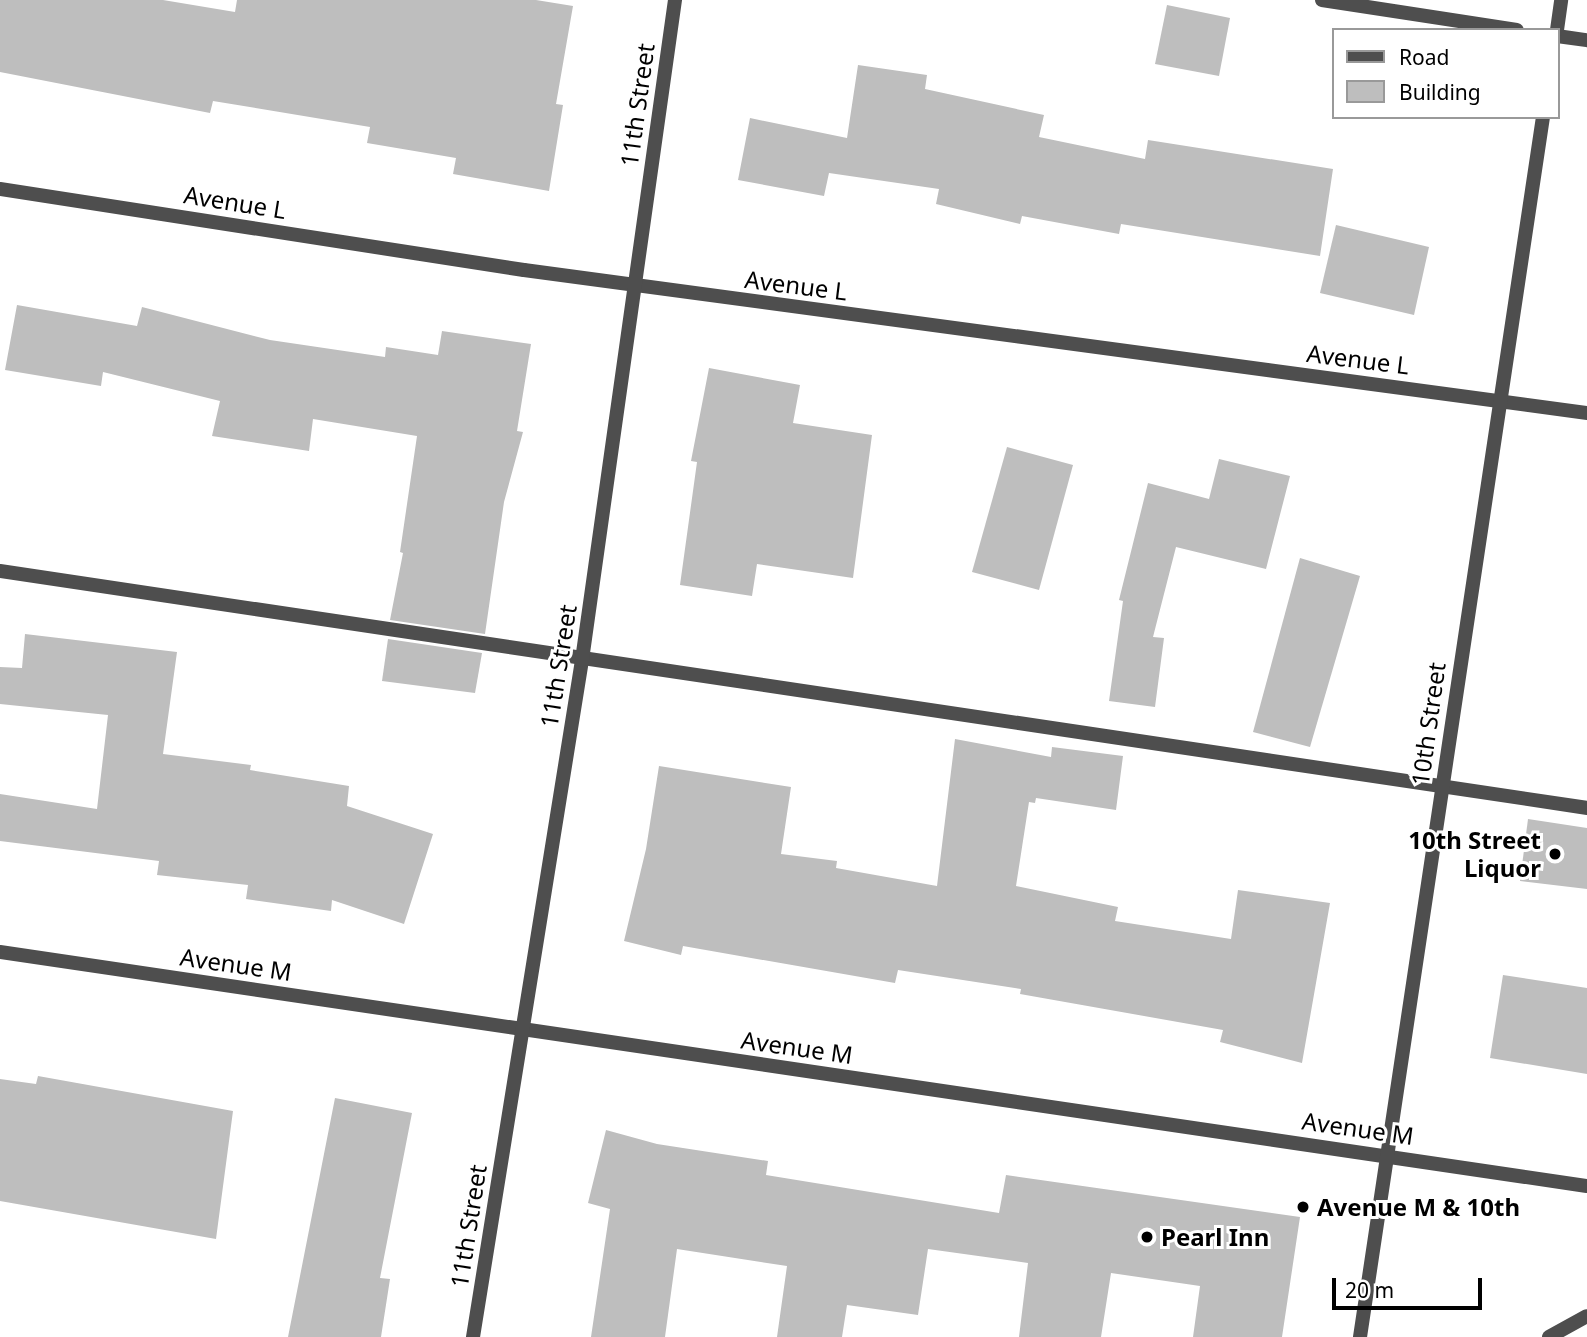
<!DOCTYPE html>
<html>
<head>
<meta charset="utf-8">
<style>
  body { margin:0 }
  #map { position:relative; width:1587px; height:1337px; overflow:hidden; background:#fff; font-family:"Noto Sans",sans-serif }
  div>[style] { position:absolute }
  [style*='--x'] { left:calc(var(--x)*1px); top:calc(var(--y)*1px); width:calc(var(--w)*1px); rotate:calc(var(--a)*1deg) }
  .building>* { inset:0; background:#bebebe }
  .lane>* { height:14px; margin:-7px; padding:0 7px; transform-origin:7px; border-radius:7px; background:#4e4e4e }
  .street>* { height:14px; margin:-7px; padding:0 7px; transform-origin:7px; border-radius:7px; background:#4e4e4e }
  .dots>* { width:19px; height:19px; translate:-50% -50%; box-sizing:border-box; border:4px solid #fff; border-radius:50% }
  span { translate:-50% -50%; white-space:nowrap; text-align:center; line-height:1.15; -webkit-text-stroke:6px #fff; paint-order:stroke }
  .street-label { font-size:24px; color:#000 }
  .poi-label { font-size:24px; color:#000; font-weight:700 }
  .right { translate:-100% -50%; text-align:right }
  .left { translate:0 -50%; text-align:left }
  .legend { position:absolute; left:1332px; top:28px; width:228px; height:91px; box-sizing:border-box; background:#fff; border:2px solid #999; margin:0; padding:9px 12px; list-style:none; font-size:21px; color:#000 }
  .legend li { display:flex; align-items:center; gap:14px; height:35px }
  .legend b { width:35px; border:2px solid #999 }
  .scale { position:absolute; left:1332px; top:1278px; width:150px; height:32px; box-sizing:border-box; border:4px solid #000; border-top:0; padding-left:9px; font-size:21px; line-height:24px; white-space:nowrap; color:#000; -webkit-text-stroke:5px #fff; paint-order:stroke }
</style>
</head>
<body>
<div id="map">
  <div class="building">
    <div style="clip-path:polygon(0 0,163px 0,235px 12px,237px 0,536px 0,573px 6px,556px 104px,563px 105px,549px 191px,453px 174px,456px 158px,367px 143px,370px 127px,213px 101px,210px 113px,0 72px)"></div>
    <div style="clip-path:polygon(1167px 5px,1230px 18px,1219px 76px,1155px 64px)"></div>
    <div style="clip-path:polygon(858px 65px,927px 75px,925px 89px,1044px 115px,1039px 137px,1145px 159px,1148px 140px,1333px 169px,1320px 256px,1121px 224px,1119px 234px,1022px 216px,1020px 224px,936px 204px,939px 189px,829px 173px,824px 196px,738px 180px,750px 118px,847px 138px)"></div>
    <div style="clip-path:polygon(1336px 225px,1429px 247px,1414px 315px,1320px 293px)"></div>
    <div style="clip-path:polygon(17px 305px,137px 326px,142px 307px,270px 340px,385px 357px,386px 347px,438px 355px,442px 331px,531px 344px,517px 431px,523px 432px,504px 502px,485px 634px,390px 620px,403px 553px,400px 552px,417px 436px,313px 419px,309px 451px,212px 436px,220px 401px,103px 372px,101px 386px,5px 370px)"></div>
    <div style="clip-path:polygon(709px 368px,800px 385px,793px 423px,872px 435px,853px 578px,757px 564px,752px 596px,680px 585px,697px 462px,691px 461px)"></div>
    <div style="clip-path:polygon(1007px 447px,1073px 465px,1039px 590px,972px 572px)"></div>
    <div style="clip-path:polygon(1219px 459px,1290px 476px,1266px 569px,1176px 547px,1153px 637px,1164px 638px,1155px 707px,1109px 701px,1123px 601px,1119px 600px,1148px 483px,1209px 499px)"></div>
    <div style="clip-path:polygon(1300px 558px,1360px 576px,1310px 747px,1253px 732px)"></div>
    <div style="clip-path:polygon(25px 634px,177px 652px,163px 754px,251px 765px,250px 770px,349px 786px,347px 806px,433px 834px,404px 924px,332px 900px,331px 911px,246px 899px,248px 885px,157px 875px,159px 861px,0 841px,0 794px,97px 809px,108px 715px,0 704px,0 667px,22px 668px)"></div>
    <div style="clip-path:polygon(388px 639px,482px 653px,475px 693px,382px 681px)"></div>
    <div style="clip-path:polygon(955px 739px,1051px 757px,1052px 747px,1123px 756px,1116px 810px,1036px 798px,1035px 803px,1029px 802px,1016px 886px,1118px 907px,1115px 921px,1231px 939px,1238px 890px,1330px 903px,1302px 1063px,1220px 1042px,1223px 1030px,1020px 994px,1021px 989px,898px 970px,895px 983px,683px 946px,681px 955px,624px 941px,646px 849px,659px 766px,791px 787px,781px 854px,837px 861px,836px 868px,937px 886px)"></div>
    <div style="clip-path:polygon(1528px 819px,1587px 828px,1587px 889px,1520px 881px)"></div>
    <div style="clip-path:polygon(1503px 975px,1587px 988px,1587px 1074px,1490px 1058px)"></div>
    <div style="clip-path:polygon(38px 1076px,233px 1111px,216px 1239px,0 1201px,0 1079px,36px 1084px)"></div>
    <div style="clip-path:polygon(335px 1098px,412px 1113px,380px 1278px,390px 1279px,381px 1337px,288px 1337px)"></div>
    <div style="clip-path:polygon(606px 1130px,657px 1144px,768px 1161px,766px 1175px,999px 1213px,1006px 1175px,1300px 1217px,1282px 1337px,1193px 1337px,1200px 1286px,1111px 1273px,1101px 1337px,1019px 1337px,1028px 1263px,928px 1249px,918px 1315px,847px 1305px,842px 1337px,777px 1337px,787px 1266px,677px 1249px,665px 1337px,591px 1337px,610px 1209px,588px 1203px)"></div>
  </div>
  <div class="lane">
    <div style="--x:1322;--y:0;--w:197;--a:8.7"></div>
    <div style="--x:1557;--y:36;--w:30;--a:8"></div>
    <div style="--x:0;--y:571;--w:1605;--a:8.49"></div>
    <div style="--x:1549;--y:1337;--w:43;--a:-28.9"></div>
  </div>
  <div class="street">
    <div style="--x:1557;--y:30;--w:30;--a:-82"></div>
    <div style="--x:0;--y:189;--w:530;--a:8.79"></div>
    <div style="--x:524;--y:270;--w:1073;--a:7.66"></div>
    <div style="--x:0;--y:952;--w:1604;--a:8.39"></div>
    <div style="--x:473;--y:1337;--w:686;--a:-80.85"></div>
    <div style="--x:582;--y:660;--w:667;--a:-81.98"></div>
    <div style="--x:1360;--y:1337;--w:1234;--a:-81.47"></div>
  </div>
  <div class="dots">
    <div style="left:1555px;top:854px;background:#000"></div>
    <div style="left:1303px;top:1207px;background:#000"></div>
    <div style="left:1147px;top:1237px;background:#000"></div>
  </div>
  <div class="street-label">
    <span style="left:637px;top:105px;rotate:-82deg">11th Street</span>
    <span style="left:235px;top:202px;rotate:9deg">Avenue L</span>
    <span style="left:796px;top:285px;rotate:7deg">Avenue L</span>
    <span style="left:1358px;top:359px;rotate:7deg">Avenue L</span>
    <span style="left:558px;top:666px;rotate:-81deg">11th Street</span>
    <span style="left:1428px;top:724px;rotate:-82deg">10th Street</span>
    <span style="left:236px;top:964px;rotate:8deg">Avenue M</span>
    <span style="left:797px;top:1047px;rotate:8deg">Avenue M</span>
    <span style="left:1358px;top:1128px;rotate:8deg">Avenue M</span>
    <span style="left:468px;top:1226px;rotate:-81deg">11th Street</span>
  </div>
  <div class="poi-label">
    <span class="right" style="left:1541px;top:854px">10th Street<br>Liquor</span>
    <span class="left" style="left:1317px;top:1207px">Avenue M &amp; 10th</span>
    <span class="left" style="left:1161px;top:1237px">Pearl Inn</span>
  </div>
  <ul class="legend">
  <li><b style="height:9px;background:#4e4e4e"></b>Road</li>
  <li><b style="height:19px;background:#bebebe"></b>Building</li>
  </ul>
  <div class="scale">20 m</div>
</div>
</body>
</html>
